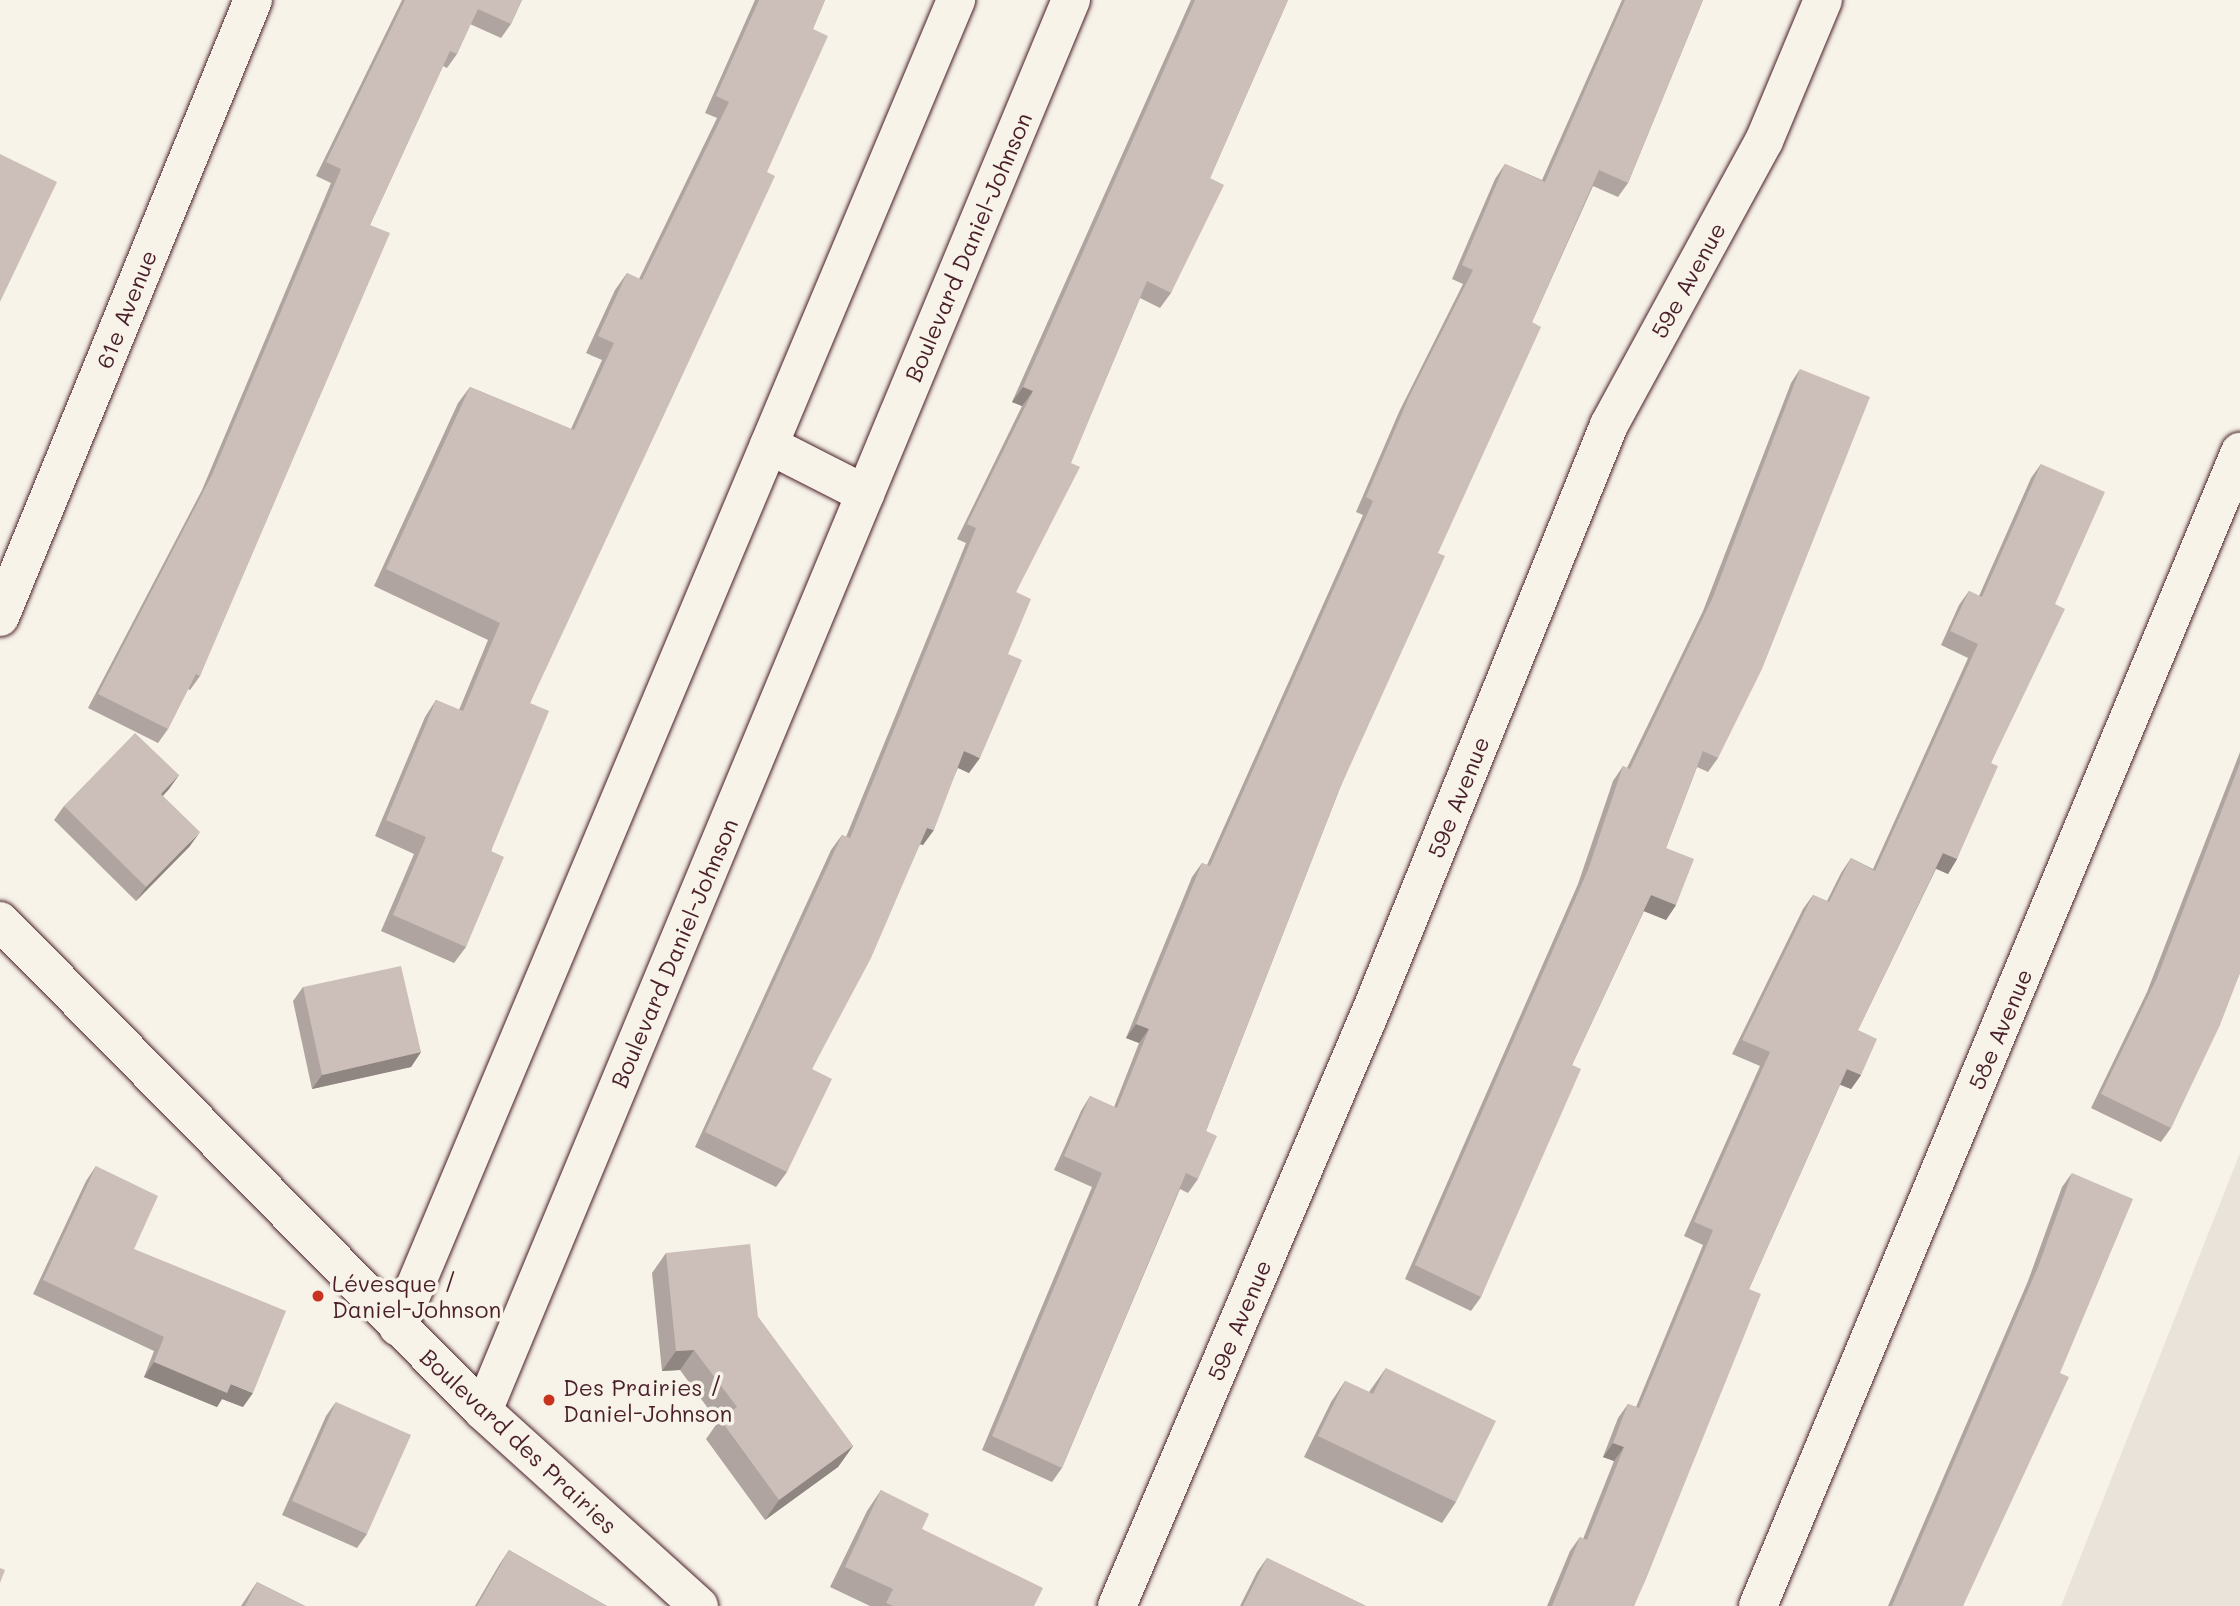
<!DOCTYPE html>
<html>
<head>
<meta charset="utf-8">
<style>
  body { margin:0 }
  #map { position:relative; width:2240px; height:1606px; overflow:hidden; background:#f7f3e8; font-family:Mali,sans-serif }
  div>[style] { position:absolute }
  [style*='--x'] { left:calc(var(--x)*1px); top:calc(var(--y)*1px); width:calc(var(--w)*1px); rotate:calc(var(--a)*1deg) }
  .built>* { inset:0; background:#eae3da }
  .roads { filter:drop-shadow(0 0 2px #4a1f2b) drop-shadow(0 0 2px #4a1f2b) }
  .minor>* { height:38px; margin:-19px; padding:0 19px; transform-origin:19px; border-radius:19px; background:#f7f3e8 }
  .wall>* { inset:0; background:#afa49f }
  .shaded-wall>* { inset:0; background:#8f8682 }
  .building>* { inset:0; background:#ccbfb9 }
  .dots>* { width:19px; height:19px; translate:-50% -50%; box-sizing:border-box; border:4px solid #f7f3e8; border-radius:50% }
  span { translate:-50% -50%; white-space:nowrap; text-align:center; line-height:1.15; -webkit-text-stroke:7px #f7f3e8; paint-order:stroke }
  .street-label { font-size:23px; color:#4a1f2b }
  .poi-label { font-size:23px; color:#4a1f2b }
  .left { translate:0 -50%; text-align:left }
</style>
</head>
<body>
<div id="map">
  <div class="built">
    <div style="clip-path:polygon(2240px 1153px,2240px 1606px,2061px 1606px)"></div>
  </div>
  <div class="roads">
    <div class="minor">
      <div style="--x:769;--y:445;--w:108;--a:27"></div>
      <div style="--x:0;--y:617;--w:667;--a:-67.7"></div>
      <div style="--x:0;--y:921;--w:688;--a:45.41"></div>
      <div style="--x:483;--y:1411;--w:291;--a:42.1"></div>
      <div style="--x:398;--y:1327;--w:1440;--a:-67.19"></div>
      <div style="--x:483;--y:1411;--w:1529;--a:-67.38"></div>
      <div style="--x:1117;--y:1606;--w:652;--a:-66.89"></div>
      <div style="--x:1373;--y:1006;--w:627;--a:-67.89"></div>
      <div style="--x:1609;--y:425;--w:324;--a:-61.4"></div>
      <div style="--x:1764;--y:141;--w:153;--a:-67.3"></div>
      <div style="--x:1758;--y:1606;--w:1251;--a:-67.33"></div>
    </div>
  </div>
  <div class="wall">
    <div style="clip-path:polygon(402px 0,522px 0,511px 24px,501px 38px,470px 24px,457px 54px,447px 68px,443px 66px,370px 225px,200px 676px,190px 690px,188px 689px,168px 729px,158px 743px,88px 708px,202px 490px,331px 183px,316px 176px)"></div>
    <div style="clip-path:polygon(755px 0,825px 0,530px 703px,466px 947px,454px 963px,381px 931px,414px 854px,375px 836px,425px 717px,436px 700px,459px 710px,488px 640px,374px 586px,458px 403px,470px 387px,571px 429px,602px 360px,586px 353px,615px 290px,627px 273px,639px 279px,717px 118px,705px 113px)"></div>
    <div style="clip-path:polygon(1191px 0,1288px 0,1210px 178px,1171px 293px,1160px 308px,1140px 298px,1016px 592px,1008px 654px,969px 773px,958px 768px,923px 845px,920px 844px,812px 1069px,787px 1172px,776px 1187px,695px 1147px,831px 850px,842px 835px,846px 837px,966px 543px,957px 539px,1022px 406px,1012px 402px)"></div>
    <div style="clip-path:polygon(1622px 0,1703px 0,1628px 183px,1618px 197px,1593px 186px,1532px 322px,1340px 788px,1206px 1131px,1198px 1179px,1188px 1193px,1180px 1189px,1062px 1468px,1052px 1482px,982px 1450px,1092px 1187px,1054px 1170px,1081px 1111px,1090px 1096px,1114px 1107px,1139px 1043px,1126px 1038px,1192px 877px,1202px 863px,1207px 865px,1363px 515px,1356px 512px,1399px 412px,1463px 284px,1452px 279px,1495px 179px,1505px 164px,1542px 180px)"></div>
    <div style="clip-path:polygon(1800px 369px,1718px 758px,1708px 772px,1697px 767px,1666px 848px,1676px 905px,1666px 920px,1644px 911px,1572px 1065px,1481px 1297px,1471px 1311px,1405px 1279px,1578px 884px,1613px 781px,1623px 766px,1627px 768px,1703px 611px,1791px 383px)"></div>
    <div style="clip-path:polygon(2041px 464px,2055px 604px,1991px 763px,1957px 859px,1948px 874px,1936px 869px,1858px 1030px,1861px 1075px,1851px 1089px,1840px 1085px,1749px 1289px,1634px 1606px,1547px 1606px,1570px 1551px,1580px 1537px,1583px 1539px,1614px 1461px,1603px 1457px,1618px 1418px,1628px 1404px,1636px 1407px,1703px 1245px,1684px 1236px,1760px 1066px,1732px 1054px,1803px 909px,1813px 895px,1827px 901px,1841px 873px,1851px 858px,1873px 869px,1968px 658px,1941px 645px,1959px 605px,1969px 591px,1979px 596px,2031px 478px)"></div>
    <div style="clip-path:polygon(2240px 752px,2240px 973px,2171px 1128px,2161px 1142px,2091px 1108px,2147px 992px)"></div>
    <div style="clip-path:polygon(179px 775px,169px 789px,163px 796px,190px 846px,136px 901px,54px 820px,64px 806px)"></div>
    <div style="clip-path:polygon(303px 987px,421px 1052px,411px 1067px,312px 1089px,293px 1001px)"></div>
    <div style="clip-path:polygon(96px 1166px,134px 1249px,243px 1407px,222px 1399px,217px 1407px,144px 1377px,154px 1351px,33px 1294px,86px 1181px)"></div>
    <div style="clip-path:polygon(2072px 1173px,1963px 1606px,1888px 1606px,2028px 1281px,2062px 1187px)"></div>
    <div style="clip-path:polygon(666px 1253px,758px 1317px,853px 1446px,838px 1467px,765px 1520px,706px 1439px,718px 1422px,680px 1370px,662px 1371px,652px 1273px)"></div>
    <div style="clip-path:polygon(1386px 1368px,1456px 1502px,1442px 1523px,1304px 1457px,1331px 1402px,1345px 1381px,1369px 1392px)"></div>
    <div style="clip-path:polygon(336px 1402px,367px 1534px,357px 1548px,282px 1515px,326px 1416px)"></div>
    <div style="clip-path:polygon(881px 1490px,922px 1529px,1034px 1606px,870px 1606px,830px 1587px,867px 1511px)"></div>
    <div style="clip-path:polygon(509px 1550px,607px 1606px,475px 1606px,499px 1565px)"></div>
    <div style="clip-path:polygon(1267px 1558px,1366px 1606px,1240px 1606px,1257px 1572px)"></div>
    <div style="clip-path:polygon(257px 1582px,305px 1606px,241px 1606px)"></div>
  </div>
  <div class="shaded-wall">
    <div style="clip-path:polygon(1023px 387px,1033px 391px,1022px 406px,1012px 402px)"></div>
    <div style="clip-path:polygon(964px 751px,980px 758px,969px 773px,954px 766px)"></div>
    <div style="clip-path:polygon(179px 775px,169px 789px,151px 808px,161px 794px)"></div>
    <div style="clip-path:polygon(927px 828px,934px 830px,923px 845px,916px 843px)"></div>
    <div style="clip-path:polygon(200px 832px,190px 846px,136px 901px,146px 887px)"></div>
    <div style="clip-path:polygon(1943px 853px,1957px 859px,1948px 874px,1933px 867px)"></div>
    <div style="clip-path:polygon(1651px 895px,1676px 905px,1666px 920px,1641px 910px)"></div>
    <div style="clip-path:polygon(1136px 1024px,1149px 1029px,1139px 1043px,1126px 1038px)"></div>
    <div style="clip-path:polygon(421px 1052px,411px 1067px,312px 1089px,322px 1075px)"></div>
    <div style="clip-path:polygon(1847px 1069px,1861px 1075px,1851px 1089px,1837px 1083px)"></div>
    <div style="clip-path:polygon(694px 1350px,680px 1370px,662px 1371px,676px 1351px)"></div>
    <div style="clip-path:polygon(154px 1362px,231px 1384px,253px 1393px,243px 1407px,222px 1399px,217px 1407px,144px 1377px)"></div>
    <div style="clip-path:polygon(1613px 1443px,1624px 1447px,1614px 1461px,1603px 1457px)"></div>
    <div style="clip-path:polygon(853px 1446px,838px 1467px,765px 1520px,779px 1500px)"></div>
  </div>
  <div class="building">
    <div style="clip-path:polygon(405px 0,522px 0,511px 24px,478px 9px,457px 54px,450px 51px,370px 225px,390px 233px,200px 676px,196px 674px,168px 729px,98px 694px,212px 475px,341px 169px,326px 162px)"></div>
    <div style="clip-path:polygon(759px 0,825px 0,813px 29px,828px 36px,767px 172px,775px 176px,530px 703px,549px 711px,491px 851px,504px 857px,466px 947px,393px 915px,426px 837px,386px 820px,436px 700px,463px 711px,500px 623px,386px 569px,470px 387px,574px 430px,614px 343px,598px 336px,627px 273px,642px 280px,729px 102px,716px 96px)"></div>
    <div style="clip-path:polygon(1195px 0,1288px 0,1210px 178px,1224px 185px,1171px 293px,1147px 281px,1071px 463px,1080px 467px,1016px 592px,1031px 599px,1008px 654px,1022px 660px,980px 758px,964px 751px,934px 830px,927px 828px,871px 958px,812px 1069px,832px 1079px,787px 1172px,705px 1132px,842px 835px,850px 838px,976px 528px,967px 524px,1033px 391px,1023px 387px)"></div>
    <div style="clip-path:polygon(1625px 0,1703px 0,1628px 183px,1599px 170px,1532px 322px,1541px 327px,1438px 553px,1445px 556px,1340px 788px,1206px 1131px,1217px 1136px,1198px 1179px,1186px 1173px,1062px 1468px,992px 1436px,1102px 1173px,1064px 1156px,1090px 1096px,1117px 1108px,1149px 1029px,1136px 1024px,1202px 863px,1210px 866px,1373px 501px,1366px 497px,1409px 397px,1473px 270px,1462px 265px,1505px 164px,1545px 182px)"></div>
    <div style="clip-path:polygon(0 154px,57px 182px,0 302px)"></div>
    <div style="clip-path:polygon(1800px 369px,1870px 397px,1762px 669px,1718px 758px,1703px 751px,1666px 848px,1694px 859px,1676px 905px,1651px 895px,1572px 1065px,1581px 1069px,1481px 1297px,1415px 1265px,1588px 870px,1623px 766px,1630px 769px,1713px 597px)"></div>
    <div style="clip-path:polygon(2041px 464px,2105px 492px,2055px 604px,2065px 609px,1991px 763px,1998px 766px,1957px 859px,1943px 853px,1858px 1030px,1877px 1039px,1861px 1075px,1847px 1069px,1749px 1289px,1761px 1294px,1646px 1579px,1634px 1606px,1552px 1606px,1580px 1537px,1587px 1540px,1624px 1447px,1613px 1443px,1628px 1404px,1639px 1408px,1713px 1230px,1694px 1222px,1770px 1052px,1742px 1040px,1813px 895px,1829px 902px,1851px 858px,1875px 871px,1978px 644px,1950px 631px,1969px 591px,1982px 597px)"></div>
    <div style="clip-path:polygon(135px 733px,179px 775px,161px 794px,200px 832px,146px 887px,64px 806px)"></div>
    <div style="clip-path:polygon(2240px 763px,2240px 973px,2220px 1025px,2171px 1128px,2101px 1094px,2157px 978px)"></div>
    <div style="clip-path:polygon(401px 966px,421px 1052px,322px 1075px,303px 987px)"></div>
    <div style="clip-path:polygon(96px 1166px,158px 1196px,134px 1249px,286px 1311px,253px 1393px,231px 1384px,227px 1393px,154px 1362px,164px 1337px,43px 1280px)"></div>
    <div style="clip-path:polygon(2072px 1173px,2133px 1199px,2060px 1373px,2069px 1377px,1963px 1606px,1892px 1606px,2038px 1267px)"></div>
    <div style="clip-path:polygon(750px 1244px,758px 1317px,853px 1446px,779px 1500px,720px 1419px,737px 1407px,694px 1350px,676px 1351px,666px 1253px)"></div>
    <div style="clip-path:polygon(1386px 1368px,1496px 1421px,1456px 1502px,1318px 1436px,1345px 1381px,1373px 1394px)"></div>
    <div style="clip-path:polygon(336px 1402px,411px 1435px,367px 1534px,292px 1501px)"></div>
    <div style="clip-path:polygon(881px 1490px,929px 1514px,922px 1529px,1043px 1588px,1034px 1606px,893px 1606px,886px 1603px,893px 1589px,845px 1567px)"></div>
    <div style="clip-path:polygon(509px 1550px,607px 1606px,477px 1606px)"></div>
    <div style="clip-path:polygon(1267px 1558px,1366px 1606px,1243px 1606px)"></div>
    <div style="clip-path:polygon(0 1568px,5px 1570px,0 1583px)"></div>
    <div style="clip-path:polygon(257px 1582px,305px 1606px,245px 1606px)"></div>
  </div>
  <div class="dots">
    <div style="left:318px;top:1296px;background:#c8321e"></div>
    <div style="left:549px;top:1400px;background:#c8321e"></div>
  </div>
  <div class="street-label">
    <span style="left:968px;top:247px;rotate:-67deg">Boulevard Daniel-Johnson</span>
    <span style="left:1688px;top:280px;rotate:-61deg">59e Avenue</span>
    <span style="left:126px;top:309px;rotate:-68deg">61e Avenue</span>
    <span style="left:1458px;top:797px;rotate:-68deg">59e Avenue</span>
    <span style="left:674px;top:953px;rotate:-67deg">Boulevard Daniel-Johnson</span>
    <span style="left:2000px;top:1029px;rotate:-67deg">58e Avenue</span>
    <span style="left:1239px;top:1320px;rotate:-67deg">59e Avenue</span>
    <span style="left:519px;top:1441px;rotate:43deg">Boulevard des Prairies</span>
  </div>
  <div class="poi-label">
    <span class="left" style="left:332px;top:1296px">Lévesque /<br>Daniel-Johnson</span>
    <span class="left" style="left:563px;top:1400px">Des Prairies /<br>Daniel-Johnson</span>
  </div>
</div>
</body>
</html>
